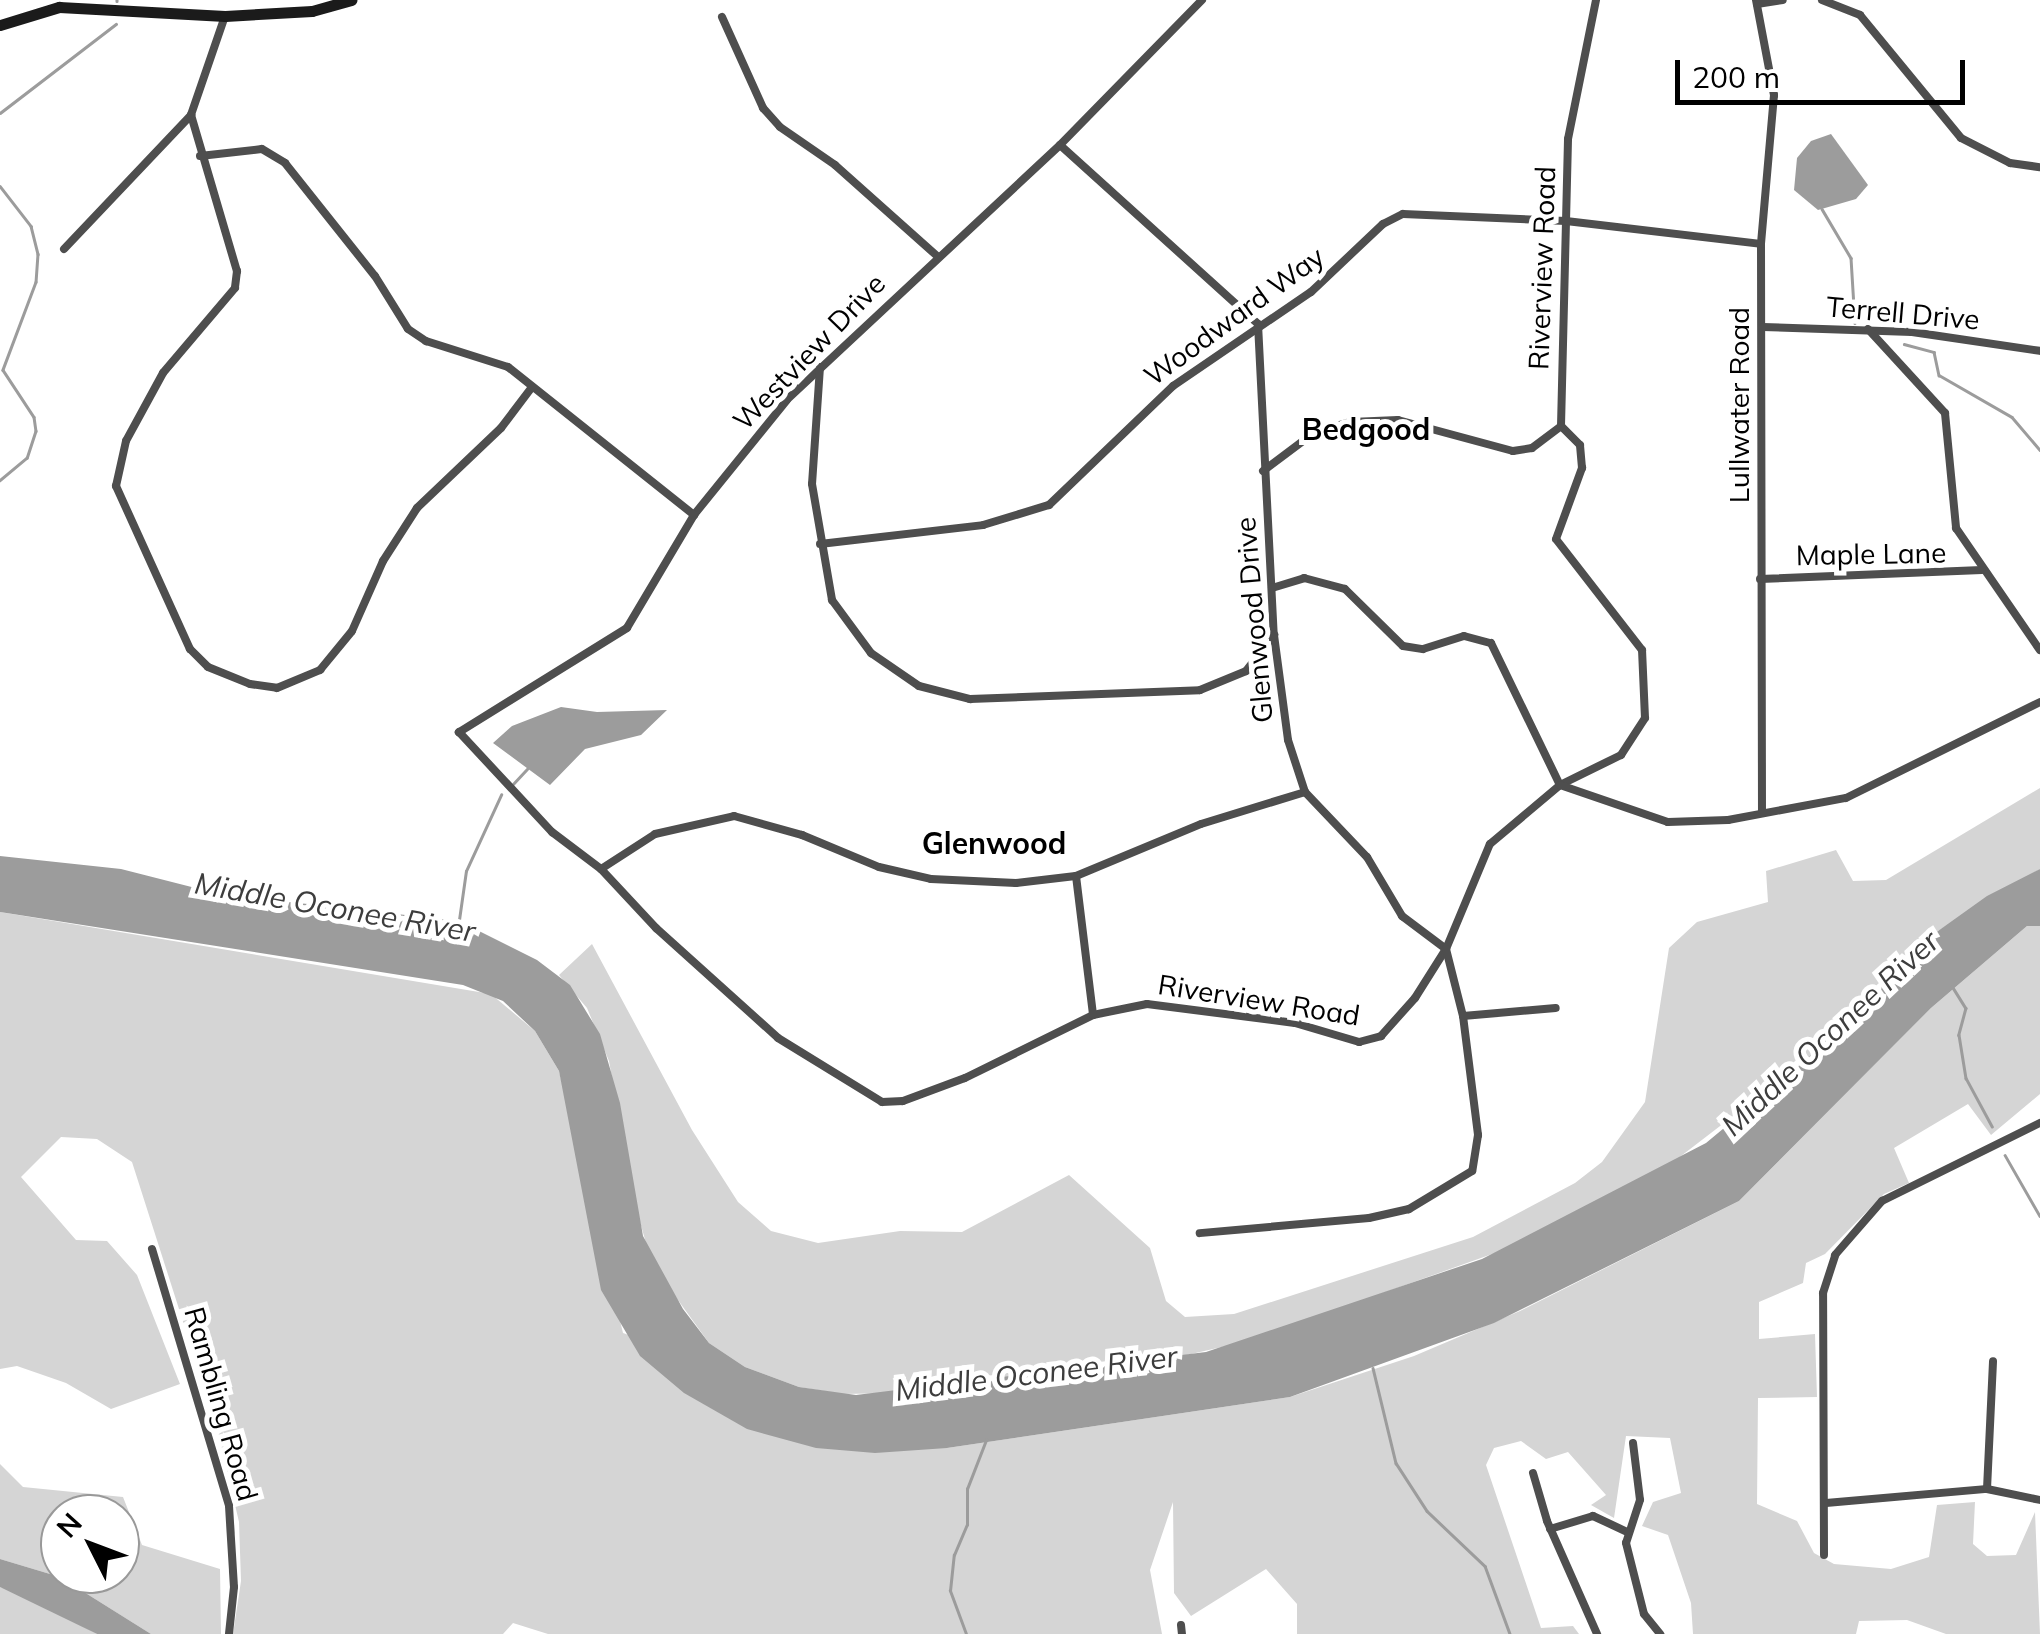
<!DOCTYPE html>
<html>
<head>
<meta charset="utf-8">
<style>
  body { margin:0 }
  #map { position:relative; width:2040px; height:1634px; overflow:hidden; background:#fff; font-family:Mulish,sans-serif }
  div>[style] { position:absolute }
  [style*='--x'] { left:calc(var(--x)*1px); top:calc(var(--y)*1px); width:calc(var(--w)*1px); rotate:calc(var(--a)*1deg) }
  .green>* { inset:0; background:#d5d5d5 }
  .water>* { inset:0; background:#9c9c9c }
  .stream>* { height:2.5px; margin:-1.25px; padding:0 1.25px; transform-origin:1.25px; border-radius:1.25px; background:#9c9c9c }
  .street>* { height:8px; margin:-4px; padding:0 4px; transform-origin:4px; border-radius:4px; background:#4e4e4e }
  .secondary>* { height:11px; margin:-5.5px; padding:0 5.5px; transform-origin:5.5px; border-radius:5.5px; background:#1b1b1b }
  span { translate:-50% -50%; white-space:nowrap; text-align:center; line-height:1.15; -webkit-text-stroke:10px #fff; paint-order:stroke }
  .street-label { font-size:28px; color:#000 }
  .neighbourhood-label { font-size:30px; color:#000; font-weight:700 }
  .water-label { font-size:30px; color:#3d3d3d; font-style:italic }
  .north { position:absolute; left:40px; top:1494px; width:100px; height:100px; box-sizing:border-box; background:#fff; border:2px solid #999; border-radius:50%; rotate:312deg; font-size:28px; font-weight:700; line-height:40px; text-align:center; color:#000 }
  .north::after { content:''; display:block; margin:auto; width:35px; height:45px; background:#000; clip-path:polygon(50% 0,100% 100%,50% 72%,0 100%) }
  .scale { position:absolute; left:1675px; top:60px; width:290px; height:45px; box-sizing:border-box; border:5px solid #000; border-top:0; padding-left:12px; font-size:30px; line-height:35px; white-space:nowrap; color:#000; -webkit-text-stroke:8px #fff; paint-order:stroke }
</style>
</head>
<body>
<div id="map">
  <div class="green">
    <div style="clip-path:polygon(2040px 788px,2040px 869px,1928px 937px,1806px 1060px,1668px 1166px,1495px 1253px,1248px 1341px,1178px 1357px,900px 1393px,842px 1394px,799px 1387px,745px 1367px,709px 1343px,652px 1264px,632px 1194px,609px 1061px,587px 1008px,559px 975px,592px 944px,692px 1130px,738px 1202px,771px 1231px,818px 1243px,900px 1231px,962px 1232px,1069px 1175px,1150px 1248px,1166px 1301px,1185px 1317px,1234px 1314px,1473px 1237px,1575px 1183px,1602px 1162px,1645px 1102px,1669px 948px,1697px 922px,1768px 902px,1766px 871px,1836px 850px,1853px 881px,1886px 880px)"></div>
    <div style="clip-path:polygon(0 912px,491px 994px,535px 1031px,559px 1071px,623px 1333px,947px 1448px,1290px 1397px,1414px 1356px,1520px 1311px,1739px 1201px,1931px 1008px,2027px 926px,2040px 926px,2040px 1094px,1991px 1135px,1968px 1104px,1894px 1148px,1909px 1183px,1884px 1194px,1825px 1254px,1806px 1263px,1803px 1283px,1759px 1302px,1759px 1339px,1815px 1334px,1817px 1397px,1758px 1398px,1757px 1504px,1797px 1521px,1814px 1553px,1834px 1564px,1891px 1569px,1929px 1557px,1937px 1505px,1975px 1502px,1973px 1544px,1987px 1556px,2016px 1555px,2035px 1512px,2040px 1634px,1946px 1634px,1907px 1620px,1859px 1621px,1856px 1634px,1693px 1634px,1691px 1603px,1668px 1535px,1642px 1526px,1653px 1502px,1681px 1493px,1670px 1438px,1626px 1436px,1614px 1518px,1591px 1505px,1606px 1495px,1568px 1452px,1546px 1459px,1521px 1441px,1494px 1448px,1486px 1465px,1541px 1628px,1573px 1626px,1579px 1634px,1297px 1634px,1297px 1604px,1266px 1569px,1191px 1616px,1174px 1593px,1173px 1502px,1150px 1570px,1162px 1634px,548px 1634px,513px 1623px,503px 1634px,233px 1634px,241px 1581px,239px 1522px,218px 1431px,132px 1162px,97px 1139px,61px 1137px,21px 1177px,76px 1240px,107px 1241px,137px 1275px,180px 1384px,111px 1409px,66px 1383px,17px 1366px,0 1369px)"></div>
    <div style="clip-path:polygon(evenodd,0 1464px,23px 1487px,123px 1497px,142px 1545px,220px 1569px,221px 1634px,151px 1634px,60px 1577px,0 1559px,0 1464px,60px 1514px,120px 1514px,120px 1574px,60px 1574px,60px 1514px)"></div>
    <div style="clip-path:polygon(0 1587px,13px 1590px,97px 1634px,0 1634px)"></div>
  </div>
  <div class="water">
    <div style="clip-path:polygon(1831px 134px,1868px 185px,1856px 199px,1818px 210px,1794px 190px,1797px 158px,1811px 141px)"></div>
    <div style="clip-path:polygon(561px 707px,597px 712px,667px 710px,641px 735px,585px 749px,550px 785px,493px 743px,512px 726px)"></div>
    <div style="clip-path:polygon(0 856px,121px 869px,219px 894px,459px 921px,537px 960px,570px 985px,600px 1034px,620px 1103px,643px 1236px,683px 1309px,709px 1343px,745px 1367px,799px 1387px,856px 1395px,1206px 1352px,1482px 1259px,1706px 1143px,1806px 1060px,1917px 946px,1987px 896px,2040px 869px,2040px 926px,2027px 926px,1931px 1008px,1739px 1201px,1494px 1323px,1290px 1397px,947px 1448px,875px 1453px,816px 1448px,747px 1429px,684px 1393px,640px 1356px,601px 1290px,559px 1071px,535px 1031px,503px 1001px,463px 985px,0 912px)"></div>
    <div style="clip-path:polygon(0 1559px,60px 1577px,151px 1634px,97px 1634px,0 1587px)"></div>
  </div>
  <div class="stream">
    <div style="--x:117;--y:0;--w:1;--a:90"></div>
    <div style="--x:0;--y:113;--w:146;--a:-37.5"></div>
    <div style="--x:0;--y:186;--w:51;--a:52.2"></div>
    <div style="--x:31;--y:226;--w:29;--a:76"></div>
    <div style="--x:38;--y:254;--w:28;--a:94"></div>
    <div style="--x:36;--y:282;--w:94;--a:110.6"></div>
    <div style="--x:3;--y:370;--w:56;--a:56.6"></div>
    <div style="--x:34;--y:417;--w:14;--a:82"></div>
    <div style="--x:36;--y:431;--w:28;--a:108"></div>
    <div style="--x:27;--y:458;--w:35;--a:140"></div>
    <div style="--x:1822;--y:209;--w:57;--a:59.4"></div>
    <div style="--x:1851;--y:258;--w:65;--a:86.5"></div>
    <div style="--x:1904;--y:344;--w:31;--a:15"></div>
    <div style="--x:1934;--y:352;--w:24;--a:78"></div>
    <div style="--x:1939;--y:375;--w:84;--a:29.9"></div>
    <div style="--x:2012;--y:417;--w:43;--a:49.7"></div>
    <div style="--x:513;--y:784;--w:21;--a:-47"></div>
    <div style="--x:459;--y:920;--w:49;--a:-81.9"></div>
    <div style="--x:466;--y:871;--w:84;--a:-65.3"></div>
    <div style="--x:1952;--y:986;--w:26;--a:58"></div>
    <div style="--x:1966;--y:1008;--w:28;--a:105"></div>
    <div style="--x:1959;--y:1035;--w:44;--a:80.8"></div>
    <div style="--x:1966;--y:1078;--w:55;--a:61.6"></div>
    <div style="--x:2005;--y:1155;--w:70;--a:60.2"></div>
    <div style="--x:1373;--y:1368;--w:98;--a:76.4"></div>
    <div style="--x:1396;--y:1463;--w:57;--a:57.1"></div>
    <div style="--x:1427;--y:1511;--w:80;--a:43.5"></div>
    <div style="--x:1485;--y:1566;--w:72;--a:69.8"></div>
    <div style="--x:966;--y:1634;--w:46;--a:-110.4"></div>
    <div style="--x:950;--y:1591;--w:36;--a:-84"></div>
    <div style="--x:954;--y:1555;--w:33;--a:-67"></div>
    <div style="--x:967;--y:1525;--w:36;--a:-90"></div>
    <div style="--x:967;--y:1489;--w:53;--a:-68.8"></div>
  </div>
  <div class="street">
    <div style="--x:1202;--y:0;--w:203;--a:134.4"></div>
    <div style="--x:1060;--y:145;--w:374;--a:137"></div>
    <div style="--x:787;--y:400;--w:148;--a:129"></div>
    <div style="--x:694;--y:515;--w:131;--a:120.7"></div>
    <div style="--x:627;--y:628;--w:198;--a:148.2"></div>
    <div style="--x:459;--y:732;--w:137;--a:47.1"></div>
    <div style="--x:552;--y:832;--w:61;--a:37.1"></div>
    <div style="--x:601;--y:869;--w:81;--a:47"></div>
    <div style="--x:656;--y:928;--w:164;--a:42"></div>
    <div style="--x:778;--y:1038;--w:122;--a:31.6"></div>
    <div style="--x:882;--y:1102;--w:21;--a:-3"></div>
    <div style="--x:903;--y:1101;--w:66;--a:-20.4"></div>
    <div style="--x:965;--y:1078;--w:143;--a:-26.2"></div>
    <div style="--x:1093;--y:1015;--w:55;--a:-11.5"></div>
    <div style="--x:1147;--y:1004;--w:149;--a:7.3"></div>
    <div style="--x:1295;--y:1023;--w:67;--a:16.5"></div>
    <div style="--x:1359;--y:1042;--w:23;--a:-15"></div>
    <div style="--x:1381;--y:1036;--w:51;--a:-48.2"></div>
    <div style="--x:1415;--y:998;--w:58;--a:-57.7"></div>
    <div style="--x:1446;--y:949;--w:114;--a:-67.3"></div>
    <div style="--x:1490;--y:844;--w:92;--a:-40.1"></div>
    <div style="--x:1560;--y:785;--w:68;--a:-26.2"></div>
    <div style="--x:1621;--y:755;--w:44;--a:-57"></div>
    <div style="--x:1645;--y:718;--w:68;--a:-92.5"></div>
    <div style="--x:1642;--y:650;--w:140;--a:-127.8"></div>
    <div style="--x:1556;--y:539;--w:76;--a:-69.9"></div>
    <div style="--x:1582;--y:468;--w:23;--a:-95"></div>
    <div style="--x:1580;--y:445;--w:27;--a:-135"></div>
    <div style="--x:1756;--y:0;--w:97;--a:79.3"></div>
    <div style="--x:1774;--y:95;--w:150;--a:95"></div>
    <div style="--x:1761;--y:244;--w:568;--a:89.9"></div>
    <div style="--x:1822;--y:0;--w:41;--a:21.5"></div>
    <div style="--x:1860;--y:15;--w:159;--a:50.6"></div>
    <div style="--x:1961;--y:138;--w:55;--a:27"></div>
    <div style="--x:2010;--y:163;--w:30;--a:8"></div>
    <div style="--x:1757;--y:4;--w:26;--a:-9"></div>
    <div style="--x:225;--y:16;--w:105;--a:109"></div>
    <div style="--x:191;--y:115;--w:163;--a:73.6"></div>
    <div style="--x:237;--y:271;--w:17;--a:97"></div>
    <div style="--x:235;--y:288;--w:111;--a:130.3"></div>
    <div style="--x:163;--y:373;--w:77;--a:118.6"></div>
    <div style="--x:126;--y:441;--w:46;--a:102.5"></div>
    <div style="--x:116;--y:486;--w:179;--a:65.6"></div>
    <div style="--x:190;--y:649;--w:25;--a:45"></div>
    <div style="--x:208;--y:667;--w:45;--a:22"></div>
    <div style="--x:250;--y:684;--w:27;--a:8"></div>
    <div style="--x:277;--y:688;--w:47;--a:-22.7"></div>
    <div style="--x:320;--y:670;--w:50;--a:-50.6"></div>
    <div style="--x:352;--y:631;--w:77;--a:-66.1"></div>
    <div style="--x:383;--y:561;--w:63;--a:-57.3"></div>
    <div style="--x:417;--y:508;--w:116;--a:-43.6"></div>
    <div style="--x:501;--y:428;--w:51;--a:-52.9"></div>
    <div style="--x:722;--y:17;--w:100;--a:65.7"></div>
    <div style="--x:763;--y:108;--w:25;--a:48"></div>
    <div style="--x:780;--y:127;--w:67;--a:34.6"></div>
    <div style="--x:835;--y:165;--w:137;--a:41.7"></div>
    <div style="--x:1060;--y:145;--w:267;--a:42.1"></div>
    <div style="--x:1258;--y:324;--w:311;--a:87.1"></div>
    <div style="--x:1274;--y:635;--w:106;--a:82.4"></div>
    <div style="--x:1288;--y:740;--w:55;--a:71.9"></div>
    <div style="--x:1305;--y:792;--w:90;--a:46.4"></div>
    <div style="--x:1367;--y:857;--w:69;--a:59.3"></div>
    <div style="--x:1402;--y:916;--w:55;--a:36.9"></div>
    <div style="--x:1446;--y:949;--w:69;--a:75.8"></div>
    <div style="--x:1463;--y:1016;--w:120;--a:82.8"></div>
    <div style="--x:1478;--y:1135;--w:36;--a:99"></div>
    <div style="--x:1472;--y:1171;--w:74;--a:148.9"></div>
    <div style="--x:1409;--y:1209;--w:41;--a:167.3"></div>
    <div style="--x:1369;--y:1218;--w:170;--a:174.9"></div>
    <div style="--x:200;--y:156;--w:62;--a:-6.4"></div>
    <div style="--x:262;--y:149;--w:27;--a:31"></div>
    <div style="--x:285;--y:163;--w:144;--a:51.5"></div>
    <div style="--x:375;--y:276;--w:62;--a:58.1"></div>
    <div style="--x:408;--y:329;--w:22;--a:34"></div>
    <div style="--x:426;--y:341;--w:86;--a:17.6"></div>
    <div style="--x:508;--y:367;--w:238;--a:38.5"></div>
    <div style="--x:64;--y:249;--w:185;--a:-46.5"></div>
    <div style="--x:1763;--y:327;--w:149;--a:1.9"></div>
    <div style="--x:1912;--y:332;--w:129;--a:8.4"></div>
    <div style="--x:1868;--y:329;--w:114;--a:47.5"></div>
    <div style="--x:1945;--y:413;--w:116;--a:84.5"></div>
    <div style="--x:1956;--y:528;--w:148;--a:55.5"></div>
    <div style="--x:820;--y:367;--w:117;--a:93.9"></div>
    <div style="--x:812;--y:484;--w:118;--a:80.2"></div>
    <div style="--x:832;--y:600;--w:66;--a:53.7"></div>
    <div style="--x:871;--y:653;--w:58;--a:34.5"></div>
    <div style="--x:919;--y:686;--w:53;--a:14.3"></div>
    <div style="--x:970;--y:699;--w:230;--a:-2.2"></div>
    <div style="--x:1200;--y:690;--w:50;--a:-22.4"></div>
    <div style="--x:1246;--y:671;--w:46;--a:-52.1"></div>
    <div style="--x:1561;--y:426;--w:287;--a:-88.6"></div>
    <div style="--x:1568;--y:139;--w:142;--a:-78.6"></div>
    <div style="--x:1263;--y:471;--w:65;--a:-36.9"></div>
    <div style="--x:1315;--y:432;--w:37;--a:-16"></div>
    <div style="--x:1351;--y:422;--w:47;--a:-2.4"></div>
    <div style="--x:1398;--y:420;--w:119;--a:15.1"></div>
    <div style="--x:1513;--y:451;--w:19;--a:-9"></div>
    <div style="--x:1532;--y:448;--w:36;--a:-37"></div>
    <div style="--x:820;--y:544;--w:164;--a:-6.6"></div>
    <div style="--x:983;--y:525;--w:69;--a:-16.9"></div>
    <div style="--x:1049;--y:505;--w:172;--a:-43.8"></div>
    <div style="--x:1173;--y:386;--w:167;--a:-34.3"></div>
    <div style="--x:1311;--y:292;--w:99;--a:-43.4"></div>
    <div style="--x:1383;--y:224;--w:22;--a:-27"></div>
    <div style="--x:1403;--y:214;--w:163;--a:2.5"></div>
    <div style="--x:1566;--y:221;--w:196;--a:6.7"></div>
    <div style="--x:1760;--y:579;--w:222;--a:-2.3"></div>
    <div style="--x:1272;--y:588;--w:34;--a:-17"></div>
    <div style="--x:1304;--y:578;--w:42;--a:15"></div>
    <div style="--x:1345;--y:589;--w:81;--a:44.5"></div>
    <div style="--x:1403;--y:646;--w:20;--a:9"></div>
    <div style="--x:1423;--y:649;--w:43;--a:-17.6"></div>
    <div style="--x:1464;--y:636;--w:28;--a:15"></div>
    <div style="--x:1491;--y:643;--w:158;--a:64.1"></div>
    <div style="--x:1560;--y:785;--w:114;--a:18.9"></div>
    <div style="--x:1668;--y:822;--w:60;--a:-1.9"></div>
    <div style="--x:1728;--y:820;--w:120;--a:-10.6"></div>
    <div style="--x:1846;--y:798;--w:216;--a:-26.3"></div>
    <div style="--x:601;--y:869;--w:64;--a:-32.9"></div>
    <div style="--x:655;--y:834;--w:81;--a:-12.8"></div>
    <div style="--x:734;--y:816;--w:71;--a:15.6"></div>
    <div style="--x:802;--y:835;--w:83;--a:22.6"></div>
    <div style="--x:879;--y:867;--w:53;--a:13"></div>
    <div style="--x:931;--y:879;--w:85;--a:2.7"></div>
    <div style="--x:1016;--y:883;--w:60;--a:-6.7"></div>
    <div style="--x:1076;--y:876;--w:135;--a:-22.6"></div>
    <div style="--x:1201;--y:824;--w:109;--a:-17.1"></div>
    <div style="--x:1076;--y:876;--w:140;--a:83"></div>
    <div style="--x:1463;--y:1016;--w:93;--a:-4.9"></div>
    <div style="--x:152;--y:1249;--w:268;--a:73.3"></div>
    <div style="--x:229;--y:1506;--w:81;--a:86.5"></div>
    <div style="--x:234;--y:1587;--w:47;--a:96.1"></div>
    <div style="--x:1633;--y:1443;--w:57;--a:83"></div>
    <div style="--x:1640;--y:1500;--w:45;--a:108"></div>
    <div style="--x:1626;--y:1543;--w:73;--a:75.8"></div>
    <div style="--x:1644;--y:1614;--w:26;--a:51"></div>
    <div style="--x:1533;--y:1473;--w:50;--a:73.7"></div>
    <div style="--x:1547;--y:1521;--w:124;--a:66.1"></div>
    <div style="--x:1987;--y:1489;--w:128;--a:-87.3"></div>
    <div style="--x:1826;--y:1503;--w:162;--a:-5"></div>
    <div style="--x:1987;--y:1489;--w:54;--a:11.7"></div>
    <div style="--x:1550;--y:1529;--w:45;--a:-16.8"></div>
    <div style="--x:1593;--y:1516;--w:38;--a:25"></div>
    <div style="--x:1824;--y:1555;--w:262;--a:-90.2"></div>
    <div style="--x:1823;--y:1293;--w:40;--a:-72"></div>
    <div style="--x:1835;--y:1255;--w:72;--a:-49"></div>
    <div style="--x:1882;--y:1201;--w:176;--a:-26.3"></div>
    <div style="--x:1181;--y:1625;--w:9;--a:84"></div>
  </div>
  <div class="secondary">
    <div style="--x:0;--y:25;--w:62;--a:-17"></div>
    <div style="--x:59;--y:7;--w:166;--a:3.1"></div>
    <div style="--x:225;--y:16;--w:87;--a:-3.3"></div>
    <div style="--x:312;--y:11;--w:41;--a:-15.8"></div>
  </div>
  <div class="street-label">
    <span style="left:1542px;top:268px;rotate:-88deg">Riverview Road</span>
    <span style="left:1903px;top:313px;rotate:5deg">Terrell Drive</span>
    <span style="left:1234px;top:316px;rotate:-36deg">Woodward Way</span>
    <span style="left:809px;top:352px;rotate:-46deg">Westview Drive</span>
    <span style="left:1739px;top:405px;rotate:-90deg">Lullwater Road</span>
    <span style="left:1871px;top:554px;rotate:-1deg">Maple Lane</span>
    <span style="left:1254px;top:620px;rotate:-95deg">Glenwood Drive</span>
    <span style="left:1259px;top:1000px;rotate:9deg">Riverview Road</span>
    <span style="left:221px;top:1404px;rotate:74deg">Rambling Road</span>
  </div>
  <div class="neighbourhood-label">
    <span style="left:1366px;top:429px">Bedgood</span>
    <span style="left:994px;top:843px">Glenwood</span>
  </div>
  <div class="water-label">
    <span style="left:335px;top:907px;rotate:10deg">Middle Oconee River</span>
    <span style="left:1830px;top:1033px;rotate:-43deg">Middle Oconee River</span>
    <span style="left:1036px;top:1373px;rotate:-7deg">Middle Oconee River</span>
  </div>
  <div class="north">N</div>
  <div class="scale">200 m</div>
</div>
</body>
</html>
